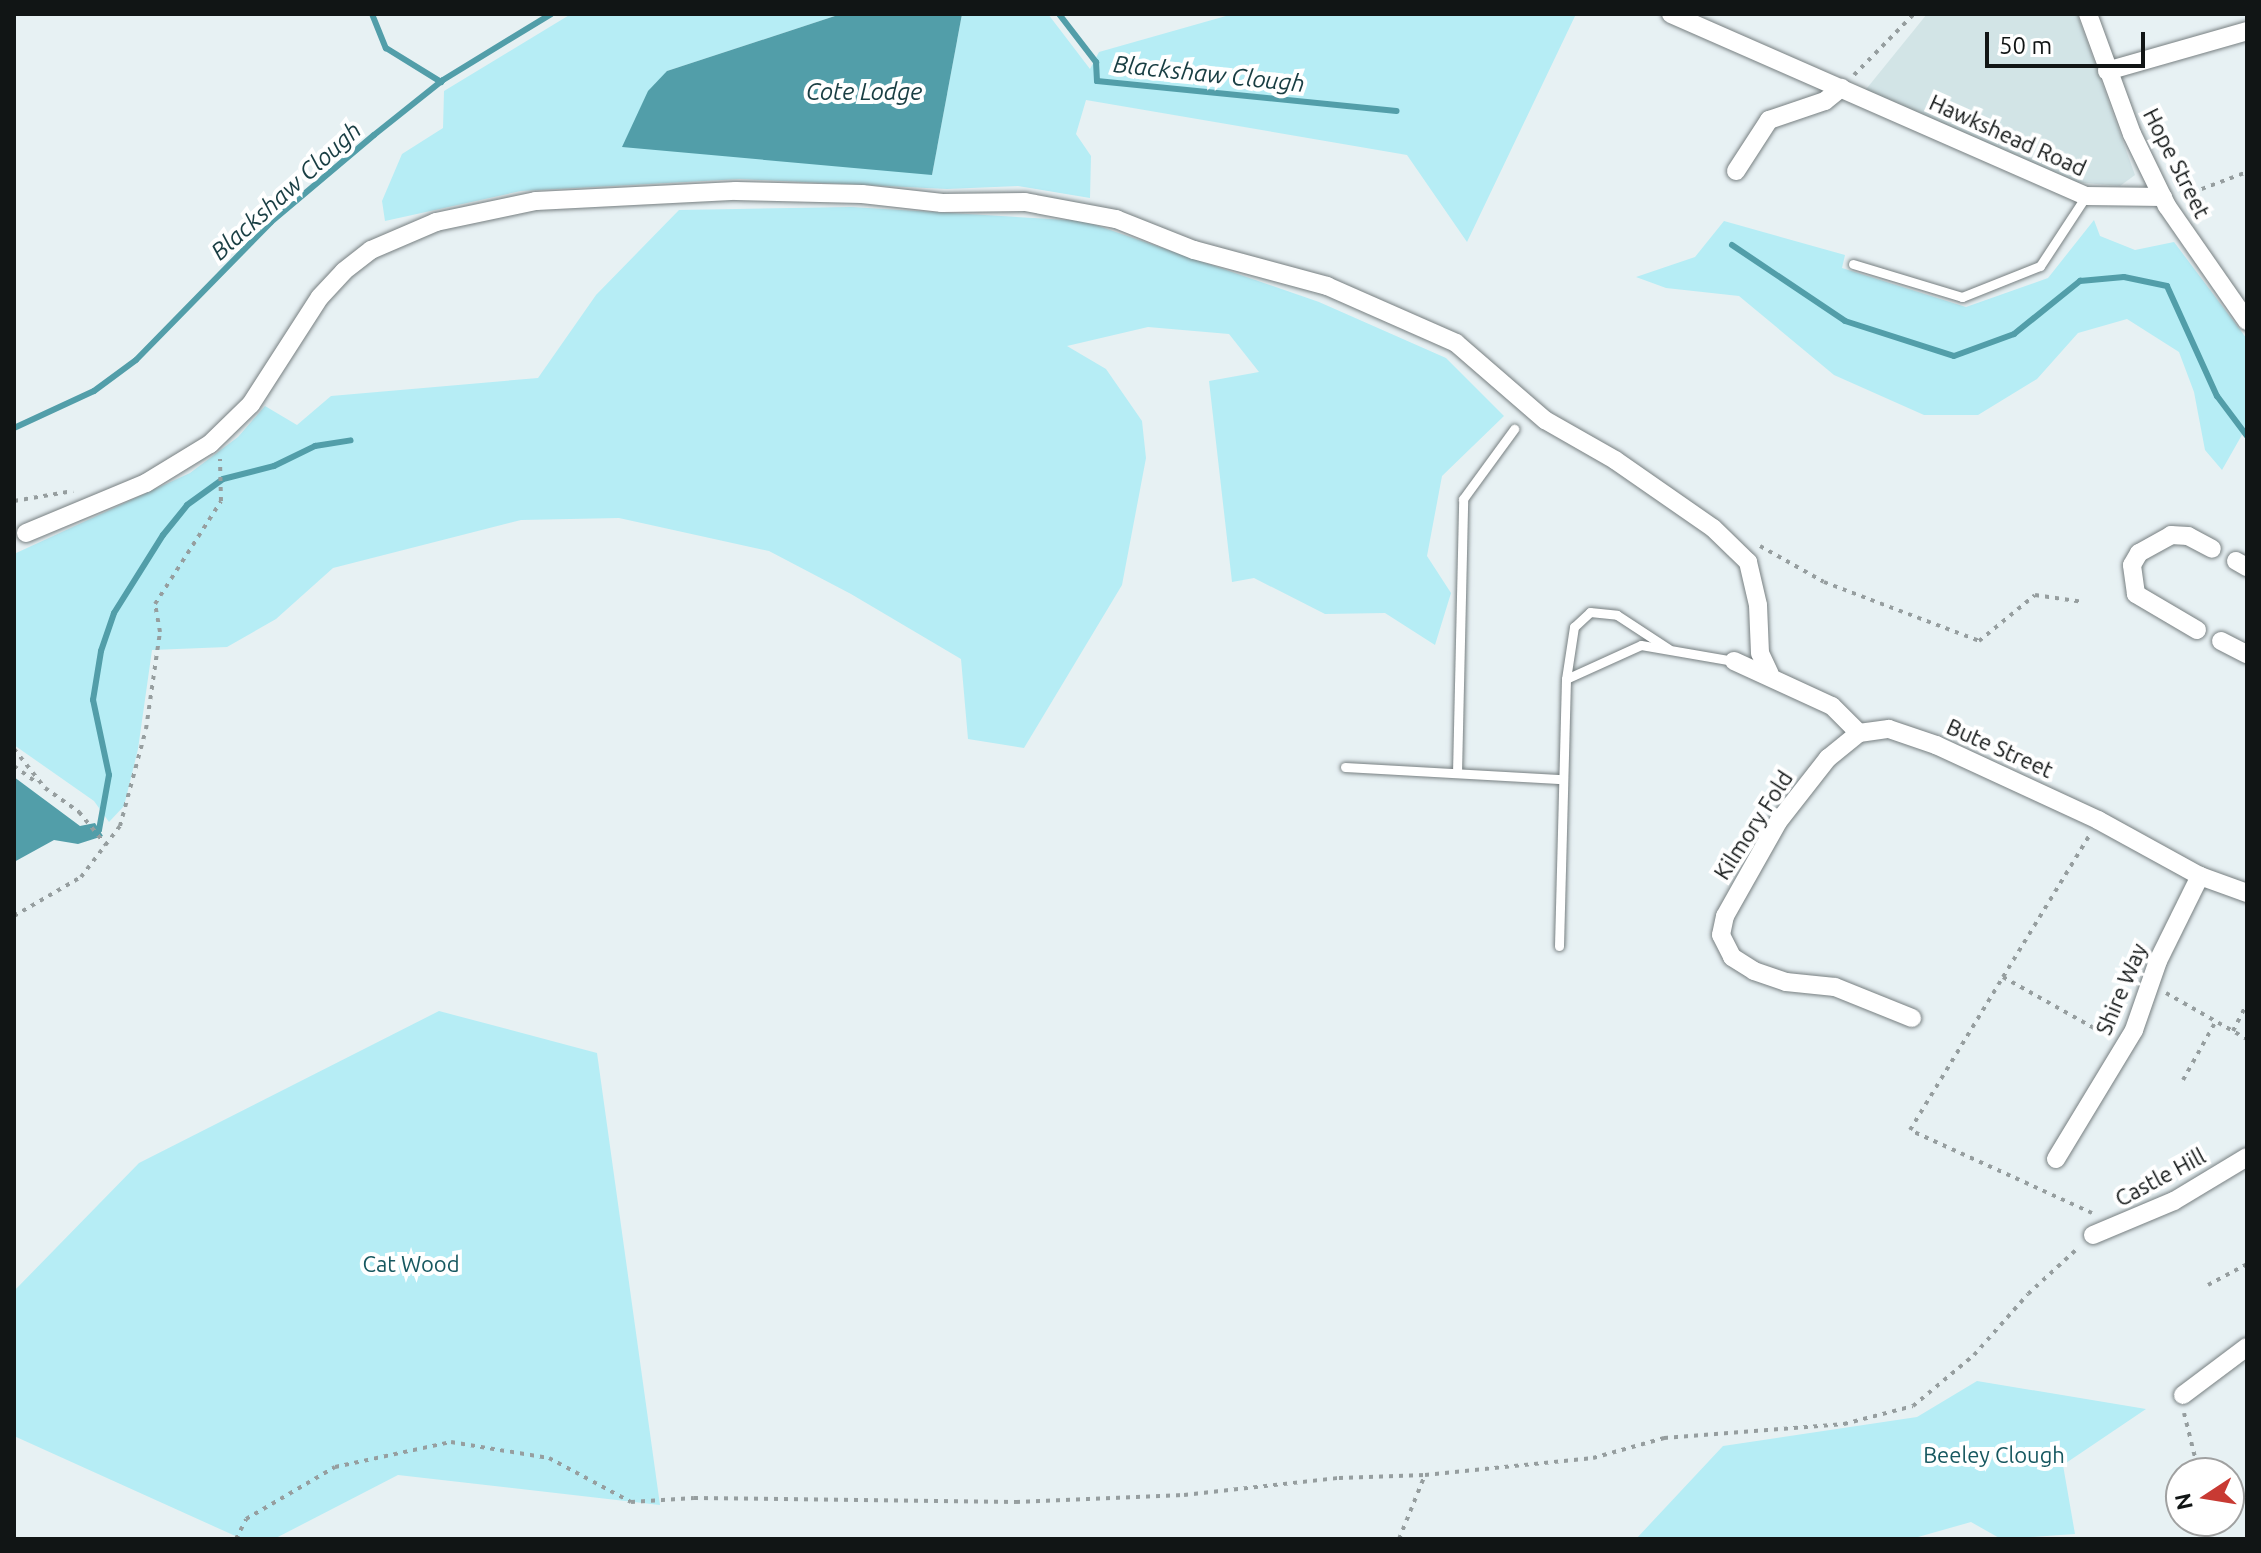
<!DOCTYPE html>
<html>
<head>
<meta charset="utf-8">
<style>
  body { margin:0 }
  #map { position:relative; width:2261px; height:1553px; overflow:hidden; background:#e7f1f3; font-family:Ubuntu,sans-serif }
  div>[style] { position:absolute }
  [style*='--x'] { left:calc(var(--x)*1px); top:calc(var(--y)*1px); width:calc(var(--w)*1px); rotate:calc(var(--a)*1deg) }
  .built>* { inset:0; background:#d2e4e6 }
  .green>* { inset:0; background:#b6edf5 }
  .water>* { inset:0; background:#529ea9 }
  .stream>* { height:6px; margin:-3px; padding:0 3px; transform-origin:3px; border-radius:3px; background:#529ea9 }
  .path>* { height:4px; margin-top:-2px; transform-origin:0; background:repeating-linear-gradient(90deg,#969e9f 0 4px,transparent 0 10px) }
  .roads { filter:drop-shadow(0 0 2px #777f81) drop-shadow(0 0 2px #777f81) }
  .lane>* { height:9px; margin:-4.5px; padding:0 4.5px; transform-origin:4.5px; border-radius:4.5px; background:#fff }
  .street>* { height:18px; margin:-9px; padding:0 9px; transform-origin:9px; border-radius:9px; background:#fff }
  span { translate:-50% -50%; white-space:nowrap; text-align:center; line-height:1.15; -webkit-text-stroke:8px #fff; paint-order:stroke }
  .street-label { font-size:22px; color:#111515 }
  .park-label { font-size:22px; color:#175860 }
  .water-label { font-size:24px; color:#193e43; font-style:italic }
  .frame { position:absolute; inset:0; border:16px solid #111515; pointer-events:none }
  .north { position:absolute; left:2165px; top:1457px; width:80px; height:80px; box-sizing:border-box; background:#fff; border:2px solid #a0a1a1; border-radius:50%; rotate:258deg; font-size:22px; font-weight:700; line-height:32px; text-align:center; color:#111515 }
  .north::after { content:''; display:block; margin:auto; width:28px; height:36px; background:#c83a33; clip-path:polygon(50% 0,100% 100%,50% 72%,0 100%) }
  .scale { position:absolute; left:1985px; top:32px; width:160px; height:36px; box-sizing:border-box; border:4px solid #111515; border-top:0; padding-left:10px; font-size:24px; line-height:28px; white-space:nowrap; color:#111515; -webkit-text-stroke:6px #fff; paint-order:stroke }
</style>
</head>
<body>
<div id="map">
  <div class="built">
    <div style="clip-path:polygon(1927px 14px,2077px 14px,2135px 175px,2120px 186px,2073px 182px,1863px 93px)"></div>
  </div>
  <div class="green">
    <div style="clip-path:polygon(571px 14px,841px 14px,667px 71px,932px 175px,962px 14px,1048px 14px,1090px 69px,1099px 52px,1233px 14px,1576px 14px,1467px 242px,1407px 155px,1086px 100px,1076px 134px,1091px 156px,1090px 198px,1018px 186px,947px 189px,740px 179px,521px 191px,385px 221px,382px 201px,402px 154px,443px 128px,444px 91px)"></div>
    <div style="clip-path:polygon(851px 207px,1084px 221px,1319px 302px,1446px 358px,1504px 416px,1442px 476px,1427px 556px,1451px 593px,1435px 645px,1385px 613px,1325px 614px,1254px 578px,1232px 582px,1209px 381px,1259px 372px,1229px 334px,1148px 327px,1067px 346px,1106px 369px,1142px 421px,1146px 458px,1122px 585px,1024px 748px,968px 739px,961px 659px,851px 594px,769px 551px,619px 518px,521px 520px,333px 568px,276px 619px,227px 647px,152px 650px,138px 749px,124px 806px,109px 822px,94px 801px,14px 745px,14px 554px,190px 473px,238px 437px,265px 406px,297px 425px,331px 396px,538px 378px,596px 295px,679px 210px)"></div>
    <div style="clip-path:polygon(2094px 220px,2100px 236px,2135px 250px,2174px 242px,2247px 339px,2247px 426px,2222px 470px,2205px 450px,2194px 392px,2179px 352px,2127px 319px,2078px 333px,2037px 379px,1978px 415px,1924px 415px,1834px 375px,1739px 296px,1666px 288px,1636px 277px,1695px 257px,1724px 221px,1845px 255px,1842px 268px,1966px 307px,2048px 278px)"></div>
    <div style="clip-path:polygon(439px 1011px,597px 1053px,660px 1505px,398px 1475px,274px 1539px,242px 1539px,14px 1436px,14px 1291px,139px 1163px)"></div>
    <div style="clip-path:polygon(1977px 1381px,2146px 1409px,2063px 1465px,2075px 1534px,2001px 1539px,1971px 1522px,1911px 1539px,1636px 1539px,1723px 1446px,1917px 1417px)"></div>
  </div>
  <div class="water">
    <div style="clip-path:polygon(841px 14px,962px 14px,932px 175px,622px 147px,648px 91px,667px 71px)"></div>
    <div style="clip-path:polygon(14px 777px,80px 826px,95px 823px,103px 836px,78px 844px,54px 840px,14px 862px)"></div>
  </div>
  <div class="stream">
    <div style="--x:372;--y:14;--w:37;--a:68"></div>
    <div style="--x:386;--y:48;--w:65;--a:31.7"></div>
    <div style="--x:1059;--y:14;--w:61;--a:52.4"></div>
    <div style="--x:1096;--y:62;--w:19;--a:87"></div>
    <div style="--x:1097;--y:81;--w:301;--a:5.7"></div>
    <div style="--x:1732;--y:245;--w:136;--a:33.9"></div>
    <div style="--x:1845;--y:321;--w:114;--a:17.8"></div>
    <div style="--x:1954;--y:356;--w:64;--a:-20.1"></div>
    <div style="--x:2014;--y:334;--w:85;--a:-38.8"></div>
    <div style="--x:2080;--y:281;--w:44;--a:-5.2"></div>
    <div style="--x:2124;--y:277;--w:44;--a:11.8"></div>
    <div style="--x:2167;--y:286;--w:121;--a:65.6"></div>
    <div style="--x:2217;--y:396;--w:50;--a:53.1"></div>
    <div style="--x:14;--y:428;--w:88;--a:-24.8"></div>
    <div style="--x:94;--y:391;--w:52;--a:-36.4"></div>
    <div style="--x:136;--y:360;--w:193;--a:-45.6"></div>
    <div style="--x:271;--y:222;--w:135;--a:-40.2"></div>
    <div style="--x:374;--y:135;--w:88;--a:-38.6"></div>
    <div style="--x:443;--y:80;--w:127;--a:-31.4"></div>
    <div style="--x:93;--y:831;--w:6;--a:-9"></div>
    <div style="--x:99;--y:830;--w:56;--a:-79.7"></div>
    <div style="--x:109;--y:775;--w:77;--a:-102"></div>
    <div style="--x:93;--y:700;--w:50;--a:-80.7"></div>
    <div style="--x:101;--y:651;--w:40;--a:-71.1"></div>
    <div style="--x:114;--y:613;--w:92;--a:-57.9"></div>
    <div style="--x:163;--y:535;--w:38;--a:-51"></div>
    <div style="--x:187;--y:505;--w:44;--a:-35.8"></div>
    <div style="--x:223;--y:479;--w:53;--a:-14.3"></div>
    <div style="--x:274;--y:466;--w:46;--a:-26"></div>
    <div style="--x:315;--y:446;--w:36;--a:-9"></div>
  </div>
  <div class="path">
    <div style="--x:1854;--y:75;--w:86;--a:-45.5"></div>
    <div style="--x:2183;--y:196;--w:68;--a:-20.6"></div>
    <div style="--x:14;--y:501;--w:60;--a:-9.6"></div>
    <div style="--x:1760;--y:546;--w:73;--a:29.4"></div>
    <div style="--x:1824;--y:582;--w:166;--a:20.8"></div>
    <div style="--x:1979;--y:641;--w:72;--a:-39.4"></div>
    <div style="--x:2035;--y:595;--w:49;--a:8.3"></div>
    <div style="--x:14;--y:749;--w:50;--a:51.5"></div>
    <div style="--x:45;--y:788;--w:42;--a:35.2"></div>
    <div style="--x:79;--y:812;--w:43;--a:50.7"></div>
    <div style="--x:14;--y:766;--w:26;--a:36"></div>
    <div style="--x:14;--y:916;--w:78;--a:-30.2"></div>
    <div style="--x:81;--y:877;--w:64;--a:-52.6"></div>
    <div style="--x:120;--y:826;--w:100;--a:-75"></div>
    <div style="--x:146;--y:729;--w:98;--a:-81.8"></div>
    <div style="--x:160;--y:632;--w:28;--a:-100"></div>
    <div style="--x:155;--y:604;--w:122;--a:-57.3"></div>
    <div style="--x:221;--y:501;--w:42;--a:-91.4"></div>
    <div style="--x:2003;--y:977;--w:165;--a:-58.6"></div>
    <div style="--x:2166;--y:993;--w:93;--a:29.6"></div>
    <div style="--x:2233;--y:1031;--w:31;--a:-63"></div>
    <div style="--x:2183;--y:1080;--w:68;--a:-60.8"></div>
    <div style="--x:2092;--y:1213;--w:200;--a:-155.5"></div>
    <div style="--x:1910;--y:1130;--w:179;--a:-58.7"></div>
    <div style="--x:2003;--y:977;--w:120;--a:29.3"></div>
    <div style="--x:2208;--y:1285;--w:44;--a:-28.3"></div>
    <div style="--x:2184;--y:1413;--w:62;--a:76"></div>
    <div style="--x:2204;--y:1521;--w:18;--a:81"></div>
    <div style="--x:236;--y:1539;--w:22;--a:-63"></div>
    <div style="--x:246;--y:1519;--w:103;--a:-30.3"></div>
    <div style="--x:335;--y:1467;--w:119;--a:-12.2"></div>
    <div style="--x:451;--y:1442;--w:99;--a:9.3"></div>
    <div style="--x:549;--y:1458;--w:93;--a:28.2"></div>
    <div style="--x:631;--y:1502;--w:63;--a:-3.6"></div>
    <div style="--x:694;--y:1498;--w:322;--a:0.7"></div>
    <div style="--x:1016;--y:1502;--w:168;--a:-2.4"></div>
    <div style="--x:1184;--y:1495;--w:156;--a:-6.3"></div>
    <div style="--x:1339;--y:1478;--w:86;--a:-2"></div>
    <div style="--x:1425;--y:1475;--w:169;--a:-5.8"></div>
    <div style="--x:1593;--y:1458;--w:74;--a:-15.7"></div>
    <div style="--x:1664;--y:1438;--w:181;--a:-4.4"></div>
    <div style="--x:1844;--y:1424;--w:71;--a:-14.6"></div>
    <div style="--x:1913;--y:1406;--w:80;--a:-39.9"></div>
    <div style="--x:1974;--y:1355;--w:81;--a:-48.5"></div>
    <div style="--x:2028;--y:1294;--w:68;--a:-42.6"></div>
    <div style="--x:1399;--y:1539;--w:69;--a:-67.9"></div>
  </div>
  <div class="roads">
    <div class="lane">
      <div style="--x:1853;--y:264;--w:114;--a:16.8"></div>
      <div style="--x:1962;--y:297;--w:84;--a:-21.7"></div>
      <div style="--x:2040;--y:266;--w:84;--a:-56.7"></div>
      <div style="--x:1566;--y:679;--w:53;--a:-81.3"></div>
      <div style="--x:1574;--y:627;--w:22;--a:-43"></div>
      <div style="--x:1590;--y:612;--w:27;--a:6"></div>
      <div style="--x:1617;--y:615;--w:62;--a:33.2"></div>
      <div style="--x:1345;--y:767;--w:218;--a:3.2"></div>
      <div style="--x:1457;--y:773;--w:274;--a:-88.7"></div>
      <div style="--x:1463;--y:499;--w:87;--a:-53.9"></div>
      <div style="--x:1559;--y:946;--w:267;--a:-88.5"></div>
      <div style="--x:1566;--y:679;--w:82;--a:-24.4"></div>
      <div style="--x:1641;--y:645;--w:94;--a:9.8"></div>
    </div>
    <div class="street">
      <div style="--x:1671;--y:14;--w:453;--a:23.7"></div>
      <div style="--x:2086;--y:196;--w:77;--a:0.7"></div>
      <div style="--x:2088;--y:14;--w:128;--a:69.9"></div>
      <div style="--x:2132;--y:134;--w:80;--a:64.1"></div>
      <div style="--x:2167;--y:206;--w:140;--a:55.2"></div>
      <div style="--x:2107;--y:71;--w:146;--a:-15.9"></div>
      <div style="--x:1736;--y:171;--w:61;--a:-57.1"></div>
      <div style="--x:1769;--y:120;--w:59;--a:-18.7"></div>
      <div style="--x:1825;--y:101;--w:21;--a:-39"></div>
      <div style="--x:26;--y:533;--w:130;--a:-22.6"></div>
      <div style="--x:146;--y:483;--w:75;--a:-31.4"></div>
      <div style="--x:210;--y:444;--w:57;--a:-44.3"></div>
      <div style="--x:251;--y:404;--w:127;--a:-57.2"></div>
      <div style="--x:320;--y:297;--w:35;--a:-47"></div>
      <div style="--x:344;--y:271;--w:34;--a:-38"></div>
      <div style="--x:371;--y:250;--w:71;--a:-23.3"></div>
      <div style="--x:436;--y:222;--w:102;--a:-11.9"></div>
      <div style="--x:536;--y:201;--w:200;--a:-2.9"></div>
      <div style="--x:736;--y:191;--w:126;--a:1.4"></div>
      <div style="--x:862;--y:194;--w:81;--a:6.4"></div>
      <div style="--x:942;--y:203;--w:83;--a:-0.7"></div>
      <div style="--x:1025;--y:202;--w:93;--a:10.6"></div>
      <div style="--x:1116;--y:219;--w:84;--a:21.7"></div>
      <div style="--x:1194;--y:250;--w:138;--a:15.1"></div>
      <div style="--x:1327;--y:286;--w:141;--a:23.8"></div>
      <div style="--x:1456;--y:343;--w:118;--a:40.9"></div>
      <div style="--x:1545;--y:420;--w:81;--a:29.7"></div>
      <div style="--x:1615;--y:460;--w:119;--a:34.8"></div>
      <div style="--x:1713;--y:528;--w:49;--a:44.2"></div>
      <div style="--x:1748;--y:562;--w:44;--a:76.9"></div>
      <div style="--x:1758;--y:605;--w:48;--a:87.6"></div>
      <div style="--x:1760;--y:653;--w:23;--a:65"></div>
      <div style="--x:2236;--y:561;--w:13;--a:29"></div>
      <div style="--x:2197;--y:630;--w:71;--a:-149.5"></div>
      <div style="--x:2136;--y:594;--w:29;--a:-98"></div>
      <div style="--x:2132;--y:565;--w:14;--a:-60"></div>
      <div style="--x:2139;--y:553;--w:37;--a:-29"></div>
      <div style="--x:2171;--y:535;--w:17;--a:3"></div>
      <div style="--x:2188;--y:536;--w:27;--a:28"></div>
      <div style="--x:2221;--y:641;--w:29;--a:27"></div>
      <div style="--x:1734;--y:661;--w:108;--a:24.7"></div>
      <div style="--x:1832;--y:706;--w:38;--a:45"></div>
      <div style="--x:1859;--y:733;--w:30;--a:-8"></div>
      <div style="--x:1889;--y:729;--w:50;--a:18.8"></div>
      <div style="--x:1936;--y:745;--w:179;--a:24.8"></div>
      <div style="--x:2098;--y:820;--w:116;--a:28.8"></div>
      <div style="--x:2200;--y:876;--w:50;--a:19.9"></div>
      <div style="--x:1859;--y:733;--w:40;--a:141"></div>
      <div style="--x:1828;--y:758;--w:81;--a:128"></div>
      <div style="--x:1778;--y:822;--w:108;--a:119.4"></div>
      <div style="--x:1725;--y:916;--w:19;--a:102"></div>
      <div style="--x:1721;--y:935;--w:25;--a:63"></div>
      <div style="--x:1732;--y:957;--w:26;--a:32"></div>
      <div style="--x:1754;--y:971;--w:34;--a:19"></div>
      <div style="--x:1786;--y:982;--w:49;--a:5.8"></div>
      <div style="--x:1835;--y:987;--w:83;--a:21.9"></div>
      <div style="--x:2056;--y:1159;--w:151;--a:-58.8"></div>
      <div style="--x:2134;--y:1030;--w:73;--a:-70.8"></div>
      <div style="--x:2158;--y:961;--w:95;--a:-63.7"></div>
      <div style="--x:2093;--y:1235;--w:88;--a:-22.8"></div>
      <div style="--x:2174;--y:1201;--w:85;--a:-31.1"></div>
      <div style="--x:2183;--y:1395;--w:80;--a:-36.9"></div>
    </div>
  </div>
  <div class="street-label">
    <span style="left:2008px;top:135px;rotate:24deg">Hawkshead Road</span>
    <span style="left:2177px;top:163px;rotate:63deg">Hope Street</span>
    <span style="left:2000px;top:748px;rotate:24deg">Bute Street</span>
    <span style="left:1753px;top:825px;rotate:-57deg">Kilmory Fold</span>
    <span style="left:2121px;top:989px;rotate:-67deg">Shire Way</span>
    <span style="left:2160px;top:1177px;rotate:-28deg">Castle Hill</span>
  </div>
  <div class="park-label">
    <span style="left:411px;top:1264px">Cat Wood</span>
    <span style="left:1994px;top:1455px">Beeley Clough</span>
  </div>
  <div class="water-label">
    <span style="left:1209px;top:74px;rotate:6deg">Blackshaw Clough</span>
    <span style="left:864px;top:92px">Cote Lodge</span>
    <span style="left:286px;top:191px;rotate:-42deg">Blackshaw Clough</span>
  </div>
  <div class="frame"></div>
  <div class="north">N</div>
  <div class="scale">50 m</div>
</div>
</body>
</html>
